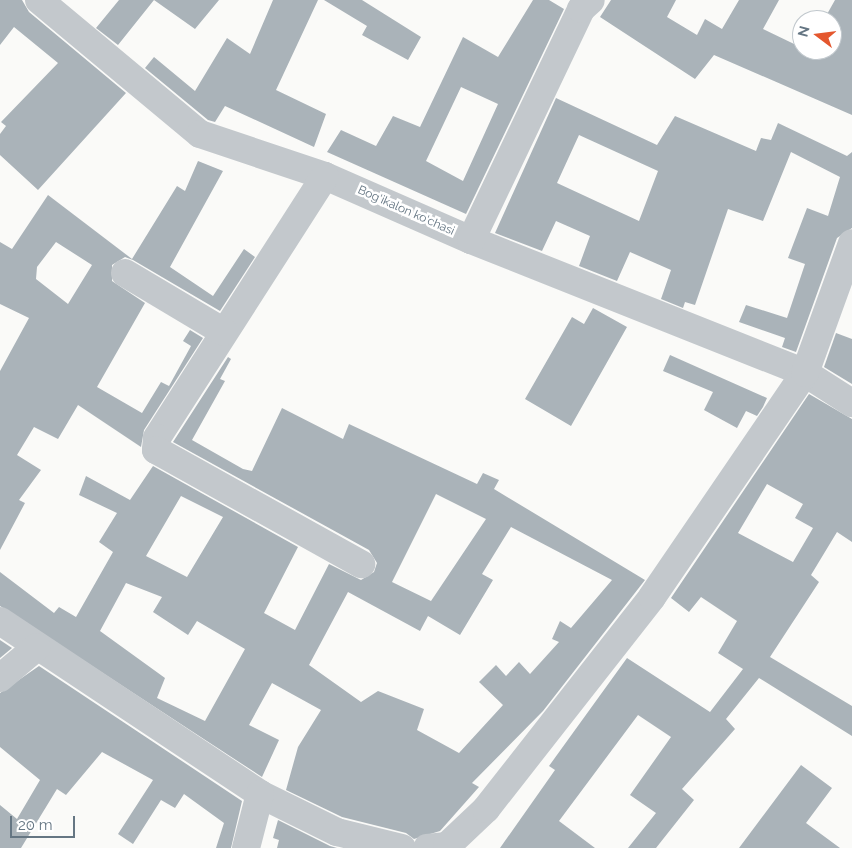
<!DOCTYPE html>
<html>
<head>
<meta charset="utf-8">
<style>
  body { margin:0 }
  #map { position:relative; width:852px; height:848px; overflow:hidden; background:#fafaf8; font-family:Raleway,sans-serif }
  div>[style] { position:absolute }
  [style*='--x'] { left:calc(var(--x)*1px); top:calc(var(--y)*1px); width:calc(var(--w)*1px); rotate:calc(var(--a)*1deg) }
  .building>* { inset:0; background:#aab3b9 }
  .minor>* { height:28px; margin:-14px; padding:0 14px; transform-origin:14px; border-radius:14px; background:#c3c8cc }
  span { translate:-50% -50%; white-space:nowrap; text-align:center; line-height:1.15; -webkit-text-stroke:5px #fff; paint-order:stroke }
  .street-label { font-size:12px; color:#657683 }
  .north { position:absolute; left:792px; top:10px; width:50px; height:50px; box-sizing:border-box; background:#fff; border:1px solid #c1c8cd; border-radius:50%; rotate:285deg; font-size:14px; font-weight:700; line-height:20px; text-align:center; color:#657683 }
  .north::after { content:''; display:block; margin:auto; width:18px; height:22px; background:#e4572e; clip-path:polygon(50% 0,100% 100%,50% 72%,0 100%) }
  .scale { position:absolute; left:10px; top:816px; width:65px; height:22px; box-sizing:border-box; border:2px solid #657683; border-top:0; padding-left:6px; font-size:15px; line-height:18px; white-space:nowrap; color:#657683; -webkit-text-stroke:4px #fff; paint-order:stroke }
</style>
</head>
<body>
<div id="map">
  <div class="building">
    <div style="clip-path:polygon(0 0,22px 0,29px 12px,126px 93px,38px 190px,0 155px,0 134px,6px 126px,1px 122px,58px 63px,14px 27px,0 45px)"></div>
    <div style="clip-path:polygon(119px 0,219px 0,195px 29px,154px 0,118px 45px,96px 28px)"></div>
    <div style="clip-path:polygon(273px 0,318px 0,276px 90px,326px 114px,314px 147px,225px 106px,215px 122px,208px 120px,145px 68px,154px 57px,195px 91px,227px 38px,250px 54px)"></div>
    <div style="clip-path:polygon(324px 0,362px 0,421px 37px,408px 60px,362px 35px,367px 26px)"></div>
    <div style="clip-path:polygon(evenodd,533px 0,549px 0,564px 9px,466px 214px,327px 152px,341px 130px,376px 146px,393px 116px,420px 127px,463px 37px,498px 57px,533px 0,461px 87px,498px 104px,463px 181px,426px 161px,461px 87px)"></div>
    <div style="clip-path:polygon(611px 0,676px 0,667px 17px,697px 35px,705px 19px,722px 29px,739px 0,779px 0,763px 29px,819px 56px,822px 50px,832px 50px,832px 20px,826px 16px,835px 0,852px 0,852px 115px,714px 55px,695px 79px,600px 17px)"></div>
    <div style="clip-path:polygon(evenodd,556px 98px,657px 145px,675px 116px,756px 151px,761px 138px,771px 140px,778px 123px,847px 156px,852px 152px,852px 228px,837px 238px,796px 352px,782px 347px,785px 338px,739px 322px,746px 305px,787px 318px,805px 264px,788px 258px,807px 208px,828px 216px,840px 177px,791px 152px,763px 221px,728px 209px,695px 305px,685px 302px,683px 308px,661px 299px,671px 270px,630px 252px,617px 281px,579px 266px,590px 236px,556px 221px,542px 251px,495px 233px,556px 98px,579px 135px,658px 171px,639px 221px,557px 183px,579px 135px)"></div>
    <div style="clip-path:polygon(evenodd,198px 161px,223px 171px,170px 267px,213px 296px,244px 249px,255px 257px,220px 311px,133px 260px,125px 257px,112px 265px,112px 281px,145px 303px,97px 387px,142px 413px,161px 382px,169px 386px,191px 346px,183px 341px,190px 330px,203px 338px,144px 430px,141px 447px,78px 405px,58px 439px,34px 427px,17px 455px,41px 470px,19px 500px,25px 503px,0 550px,0 371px,29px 318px,0 304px,0 242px,12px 249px,48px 195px,132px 259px,177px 186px,185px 191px,198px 161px,56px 242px,92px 265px,68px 304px,36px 279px,37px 267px,56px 242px)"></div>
    <div style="clip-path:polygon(593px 308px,627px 327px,571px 426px,525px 399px,572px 317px,584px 324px)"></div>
    <div style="clip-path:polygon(836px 333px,852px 339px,852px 384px,824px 367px)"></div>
    <div style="clip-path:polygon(670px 355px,767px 398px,763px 407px,757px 416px,746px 411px,737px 428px,704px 410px,713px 392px,663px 371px)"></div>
    <div style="clip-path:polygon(evenodd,228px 357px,231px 359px,220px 379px,225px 381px,192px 440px,243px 469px,252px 471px,282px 408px,343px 439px,349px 424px,477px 484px,483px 473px,499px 480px,494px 489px,645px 580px,543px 711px,472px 783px,479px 787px,440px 831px,414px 839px,406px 833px,342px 817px,286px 790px,298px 747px,321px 710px,272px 683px,249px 725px,279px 740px,262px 777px,0 606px,0 572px,54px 613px,59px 607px,76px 617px,113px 552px,99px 542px,117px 513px,79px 495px,86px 476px,130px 500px,153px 466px,298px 547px,264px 613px,295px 630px,329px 564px,361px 580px,374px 572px,377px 563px,369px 550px,173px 442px,228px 357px,436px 494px,486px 519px,431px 601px,392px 582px,436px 494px,228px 357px,181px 496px,223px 517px,187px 577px,146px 556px,181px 496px,228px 357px,511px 527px,612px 580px,571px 628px,560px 621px,552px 639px,559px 642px,530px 674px,519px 662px,506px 676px,496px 665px,479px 682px,503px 705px,459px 753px,417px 730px,424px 709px,378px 691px,361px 702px,309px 665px,348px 592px,420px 631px,428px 616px,460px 635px,493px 580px,482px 574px,511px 527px,228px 357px,126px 583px,162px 597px,153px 612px,188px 635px,197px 621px,245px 649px,205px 721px,157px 698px,165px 678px,100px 631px,126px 583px)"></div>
    <div style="clip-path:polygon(evenodd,809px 394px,852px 419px,852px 542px,837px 532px,811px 575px,819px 582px,770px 657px,852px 706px,852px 736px,759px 678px,726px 719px,735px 729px,682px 789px,694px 800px,656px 848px,628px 848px,656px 813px,630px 795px,671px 737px,638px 715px,559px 821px,595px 848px,500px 848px,555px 770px,549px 766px,627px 658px,710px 712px,743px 669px,718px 653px,737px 621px,701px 597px,689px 612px,671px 598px,809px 394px,767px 484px,803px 504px,795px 518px,813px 528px,793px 562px,738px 533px,767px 484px)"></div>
    <div style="clip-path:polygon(0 640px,12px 648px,0 658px)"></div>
    <div style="clip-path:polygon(39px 666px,242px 801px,231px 848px,216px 848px,224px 823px,184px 794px,175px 808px,161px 800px,133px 844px,118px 834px,153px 780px,102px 752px,66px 795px,57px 789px,21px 848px,0 848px,0 805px,17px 819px,40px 780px,0 747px,0 693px)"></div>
    <div style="clip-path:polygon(801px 765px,832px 788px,806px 823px,840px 848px,739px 848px)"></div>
    <div style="clip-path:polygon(278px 820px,330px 846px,337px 848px,277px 848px,279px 840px,273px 838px)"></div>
  </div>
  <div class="minor">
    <div style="--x:39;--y:0;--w:209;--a:39.8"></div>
    <div style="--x:200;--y:134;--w:132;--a:18.6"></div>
    <div style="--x:325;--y:176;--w:159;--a:23.7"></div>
    <div style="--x:471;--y:240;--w:360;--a:21.7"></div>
    <div style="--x:805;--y:373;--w:56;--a:32.6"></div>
    <div style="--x:325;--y:176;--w:311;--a:122.7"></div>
    <div style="--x:157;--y:438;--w:12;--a:95"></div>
    <div style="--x:156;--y:450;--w:235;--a:29.1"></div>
    <div style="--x:471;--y:240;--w:256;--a:-64.5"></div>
    <div style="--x:581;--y:9;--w:13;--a:-42"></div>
    <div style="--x:125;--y:273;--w:115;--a:30.8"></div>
    <div style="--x:0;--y:621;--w:312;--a:33.6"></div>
    <div style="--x:260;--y:794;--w:86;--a:26.3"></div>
    <div style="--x:337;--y:832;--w:67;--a:13.8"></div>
    <div style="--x:0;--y:678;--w:48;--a:-40"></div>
    <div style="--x:246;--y:848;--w:56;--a:-75.5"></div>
    <div style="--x:427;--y:848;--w:20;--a:-6"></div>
    <div style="--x:447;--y:846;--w:54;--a:-43.5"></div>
    <div style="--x:486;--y:809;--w:269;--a:-51.9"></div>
    <div style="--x:652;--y:597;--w:271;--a:-55.7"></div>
    <div style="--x:805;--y:373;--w:138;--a:-70.1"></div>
  </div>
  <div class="street-label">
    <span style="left:406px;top:211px;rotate:24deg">Bog'ikalon ko'chasi</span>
  </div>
  <div class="north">N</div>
  <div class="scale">20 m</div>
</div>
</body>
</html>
